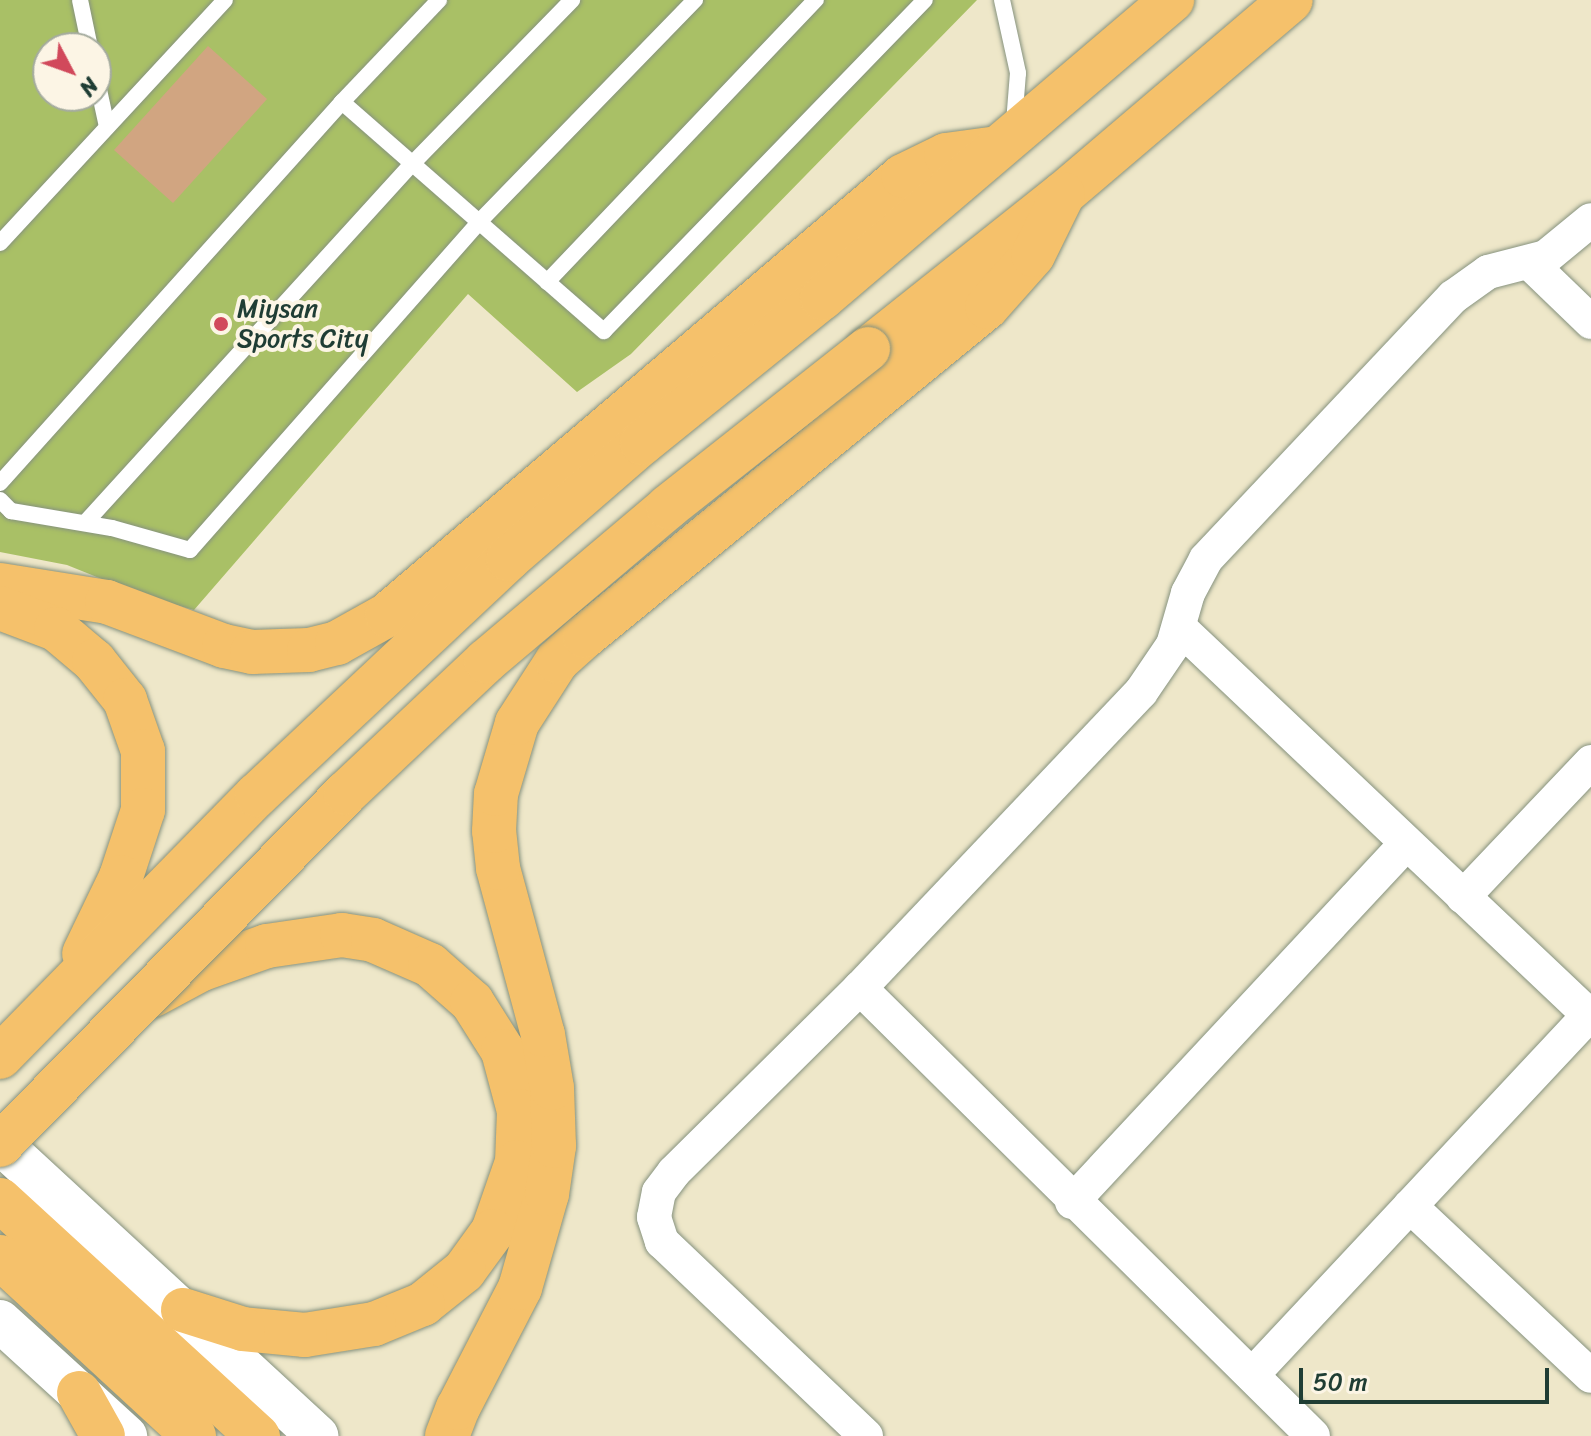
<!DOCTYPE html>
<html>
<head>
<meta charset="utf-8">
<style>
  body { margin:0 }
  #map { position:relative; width:1591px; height:1436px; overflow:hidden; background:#eee7c9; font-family:Sriracha,sans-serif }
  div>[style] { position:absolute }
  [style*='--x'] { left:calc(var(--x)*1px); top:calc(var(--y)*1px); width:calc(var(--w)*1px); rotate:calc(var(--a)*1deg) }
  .green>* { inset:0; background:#a9c066 }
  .building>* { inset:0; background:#d1a581 }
  .roads { filter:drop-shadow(0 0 2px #86927e) drop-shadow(0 0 2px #86927e) }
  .service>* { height:16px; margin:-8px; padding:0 8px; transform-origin:8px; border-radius:8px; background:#fff }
  .minor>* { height:34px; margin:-17px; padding:0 17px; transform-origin:17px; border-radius:17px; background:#fff }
  .tertiary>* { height:42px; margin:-21px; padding:0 21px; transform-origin:21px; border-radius:21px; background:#fff }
  .primary>* { height:44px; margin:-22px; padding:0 22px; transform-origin:22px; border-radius:22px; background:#f5c16b }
  .bridges { filter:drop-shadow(0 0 2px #86927e) drop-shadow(0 0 2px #86927e) }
  .primary-bridge>* { height:44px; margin:-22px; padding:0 22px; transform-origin:22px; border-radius:22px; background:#f5c16b }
  .dots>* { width:22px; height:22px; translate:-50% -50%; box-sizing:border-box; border:4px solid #fcf5e5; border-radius:50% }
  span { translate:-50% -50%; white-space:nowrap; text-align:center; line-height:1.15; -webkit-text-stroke:8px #fcf5e5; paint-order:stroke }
  .poi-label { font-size:26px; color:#1f3d34 }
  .left { translate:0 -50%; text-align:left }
  .north { position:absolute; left:32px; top:32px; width:80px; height:80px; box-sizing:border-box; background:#fcf5e5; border:2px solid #a4ab9e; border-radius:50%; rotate:131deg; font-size:22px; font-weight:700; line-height:32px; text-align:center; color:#1f3d34 }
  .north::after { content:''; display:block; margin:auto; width:28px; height:36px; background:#d1495b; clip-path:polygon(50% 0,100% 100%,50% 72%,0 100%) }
  .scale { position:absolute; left:1299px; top:1368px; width:250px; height:36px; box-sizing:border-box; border:4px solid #1f3d34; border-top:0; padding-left:10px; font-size:24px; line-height:28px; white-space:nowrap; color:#1f3d34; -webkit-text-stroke:6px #fcf5e5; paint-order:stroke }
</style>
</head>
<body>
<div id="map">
  <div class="green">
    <div style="clip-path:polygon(evenodd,0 0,977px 0,631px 354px,577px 392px,468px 294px,194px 610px,144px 596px,67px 565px,0 552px,0 0,48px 48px,96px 48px,96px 96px,48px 96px,48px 48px)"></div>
  </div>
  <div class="building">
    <div style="clip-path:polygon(208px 46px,267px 99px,173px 203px,114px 150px)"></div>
  </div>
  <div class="roads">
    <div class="service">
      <div style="--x:80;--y:0;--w:49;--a:78.2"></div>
      <div style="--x:439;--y:0;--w:141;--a:133.6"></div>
      <div style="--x:342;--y:102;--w:348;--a:41.2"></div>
      <div style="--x:604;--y:331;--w:461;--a:-45.9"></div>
      <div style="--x:1002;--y:0;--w:75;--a:77.6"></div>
      <div style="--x:1018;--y:73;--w:50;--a:94.6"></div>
      <div style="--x:96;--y:76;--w:52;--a:77.8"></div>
      <div style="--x:0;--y:243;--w:331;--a:-47.2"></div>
      <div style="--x:547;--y:282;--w:390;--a:-46.4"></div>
      <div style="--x:0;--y:483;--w:512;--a:-48.09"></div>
      <div style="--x:0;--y:500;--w:16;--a:45"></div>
      <div style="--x:11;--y:511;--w:102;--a:9.6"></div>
      <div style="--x:112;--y:528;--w:81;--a:15.8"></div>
      <div style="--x:190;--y:550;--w:437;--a:-48.6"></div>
      <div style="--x:479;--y:222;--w:310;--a:-45.8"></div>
      <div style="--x:85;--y:523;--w:487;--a:-47.7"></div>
      <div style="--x:413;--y:163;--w:228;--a:-45.7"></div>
    </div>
    <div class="minor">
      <div style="--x:1530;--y:263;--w:85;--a:44"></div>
      <div style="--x:1179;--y:627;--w:567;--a:43.43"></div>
      <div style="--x:1463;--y:897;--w:186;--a:-46.5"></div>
      <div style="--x:860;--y:988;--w:637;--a:44.68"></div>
      <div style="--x:1072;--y:1202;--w:490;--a:-47"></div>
      <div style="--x:1410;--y:1206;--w:248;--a:43.2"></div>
      <div style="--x:1252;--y:1375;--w:493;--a:-46.9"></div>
      <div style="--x:866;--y:1436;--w:282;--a:-136.4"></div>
      <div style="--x:662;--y:1242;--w:26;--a:-108"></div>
      <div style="--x:654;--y:1217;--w:25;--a:-79"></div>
      <div style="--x:659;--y:1192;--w:25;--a:-53"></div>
      <div style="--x:674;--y:1172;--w:262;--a:-44.7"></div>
      <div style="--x:860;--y:988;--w:408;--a:-46.5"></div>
      <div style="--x:1141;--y:692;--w:57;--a:-55.8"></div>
      <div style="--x:1173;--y:645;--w:54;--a:-73.9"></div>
      <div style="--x:1188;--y:593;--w:38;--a:-62"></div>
      <div style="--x:1206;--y:559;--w:360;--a:-46.7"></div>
      <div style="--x:1453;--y:297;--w:43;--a:-35.5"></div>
      <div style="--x:1488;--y:272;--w:60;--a:-14.5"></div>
      <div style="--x:1546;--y:257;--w:58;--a:-39.4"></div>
    </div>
    <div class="tertiary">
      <div style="--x:0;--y:1143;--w:432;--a:42.7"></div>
      <div style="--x:0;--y:1321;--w:171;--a:42.4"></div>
    </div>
    <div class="primary">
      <div style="--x:868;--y:349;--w:249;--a:-38.5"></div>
      <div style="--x:1063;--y:194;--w:299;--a:-40.4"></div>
      <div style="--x:0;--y:585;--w:108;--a:9"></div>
      <div style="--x:107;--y:602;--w:125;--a:20.6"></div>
      <div style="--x:224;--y:646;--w:29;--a:12"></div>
      <div style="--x:252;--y:652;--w:57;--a:-2"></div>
      <div style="--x:309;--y:650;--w:29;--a:-14"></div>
      <div style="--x:337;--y:643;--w:57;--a:-29.2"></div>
      <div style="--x:387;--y:615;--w:677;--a:-40.39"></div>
      <div style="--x:903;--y:176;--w:48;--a:-26"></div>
      <div style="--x:946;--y:155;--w:52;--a:-7.7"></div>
      <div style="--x:0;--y:608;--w:60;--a:20.6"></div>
      <div style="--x:56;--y:629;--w:50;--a:40.1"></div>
      <div style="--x:94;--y:661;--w:50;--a:51.5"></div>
      <div style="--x:125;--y:700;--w:54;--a:70.6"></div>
      <div style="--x:143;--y:751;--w:59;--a:90"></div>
      <div style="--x:143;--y:810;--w:71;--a:108.2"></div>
      <div style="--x:121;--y:877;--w:85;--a:115.7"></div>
      <div style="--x:153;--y:995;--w:55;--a:-28"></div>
      <div style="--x:202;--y:969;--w:69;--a:-19.5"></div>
      <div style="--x:267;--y:946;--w:76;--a:-8.3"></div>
      <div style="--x:342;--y:935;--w:31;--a:9"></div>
      <div style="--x:373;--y:940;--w:62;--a:23.7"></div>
      <div style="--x:430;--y:965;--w:56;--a:41.4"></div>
      <div style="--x:472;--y:1002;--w:58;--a:57.7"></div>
      <div style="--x:503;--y:1051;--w:62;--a:75.1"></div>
      <div style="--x:519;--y:1111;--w:51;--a:92.2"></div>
      <div style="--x:517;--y:1162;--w:73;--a:109.2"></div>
      <div style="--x:493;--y:1231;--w:49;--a:125.9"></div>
      <div style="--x:464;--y:1271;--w:53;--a:141.2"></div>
      <div style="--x:423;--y:1304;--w:53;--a:157.8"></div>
      <div style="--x:374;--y:1324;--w:70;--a:170.9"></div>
      <div style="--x:305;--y:1335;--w:62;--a:-174.5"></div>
      <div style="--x:243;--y:1329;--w:63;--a:-162.4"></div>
      <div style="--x:0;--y:1057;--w:367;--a:-45.6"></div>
      <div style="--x:257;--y:795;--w:345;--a:-43.2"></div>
      <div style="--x:508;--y:559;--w:177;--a:-40.9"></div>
      <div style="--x:642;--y:443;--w:231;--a:-38.9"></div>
      <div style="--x:822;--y:298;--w:460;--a:-40.4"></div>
      <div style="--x:0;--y:1200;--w:350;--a:42.5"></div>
      <div style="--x:0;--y:1257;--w:264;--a:42.7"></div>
      <div style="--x:79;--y:1393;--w:49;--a:60.8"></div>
      <div style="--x:447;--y:1436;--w:30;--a:-69"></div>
      <div style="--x:458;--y:1408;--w:135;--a:-62.7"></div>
      <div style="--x:520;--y:1288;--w:98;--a:-74"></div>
      <div style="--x:547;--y:1194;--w:49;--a:-81.7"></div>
      <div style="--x:554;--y:1146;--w:58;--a:-92"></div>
      <div style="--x:552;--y:1088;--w:54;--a:-99.6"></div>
      <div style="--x:543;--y:1035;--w:173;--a:-105.1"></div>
      <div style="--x:498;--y:868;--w:37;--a:-96"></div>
      <div style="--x:494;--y:831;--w:37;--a:-87"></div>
      <div style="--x:496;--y:794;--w:74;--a:-73.5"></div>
      <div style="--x:517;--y:723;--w:74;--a:-57.2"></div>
      <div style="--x:557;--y:661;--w:38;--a:-42"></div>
      <div style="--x:585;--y:636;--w:519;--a:-39.3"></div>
      <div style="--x:987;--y:307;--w:69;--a:-48.5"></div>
      <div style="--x:1033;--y:255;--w:68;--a:-63.8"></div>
    </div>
  </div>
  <div class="bridges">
    <div class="primary-bridge">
      <div style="--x:0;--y:1145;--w:494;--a:-45.5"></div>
      <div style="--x:346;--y:793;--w:192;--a:-43.3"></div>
      <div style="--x:486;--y:661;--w:238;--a:-40.2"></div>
      <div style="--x:668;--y:507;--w:255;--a:-38.3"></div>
    </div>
  </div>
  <div class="dots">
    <div style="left:221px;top:324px;background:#d1495b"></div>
  </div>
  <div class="poi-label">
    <span class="left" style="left:237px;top:324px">Miysan<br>Sports City</span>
  </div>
  <div class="north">N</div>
  <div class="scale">50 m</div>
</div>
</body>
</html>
